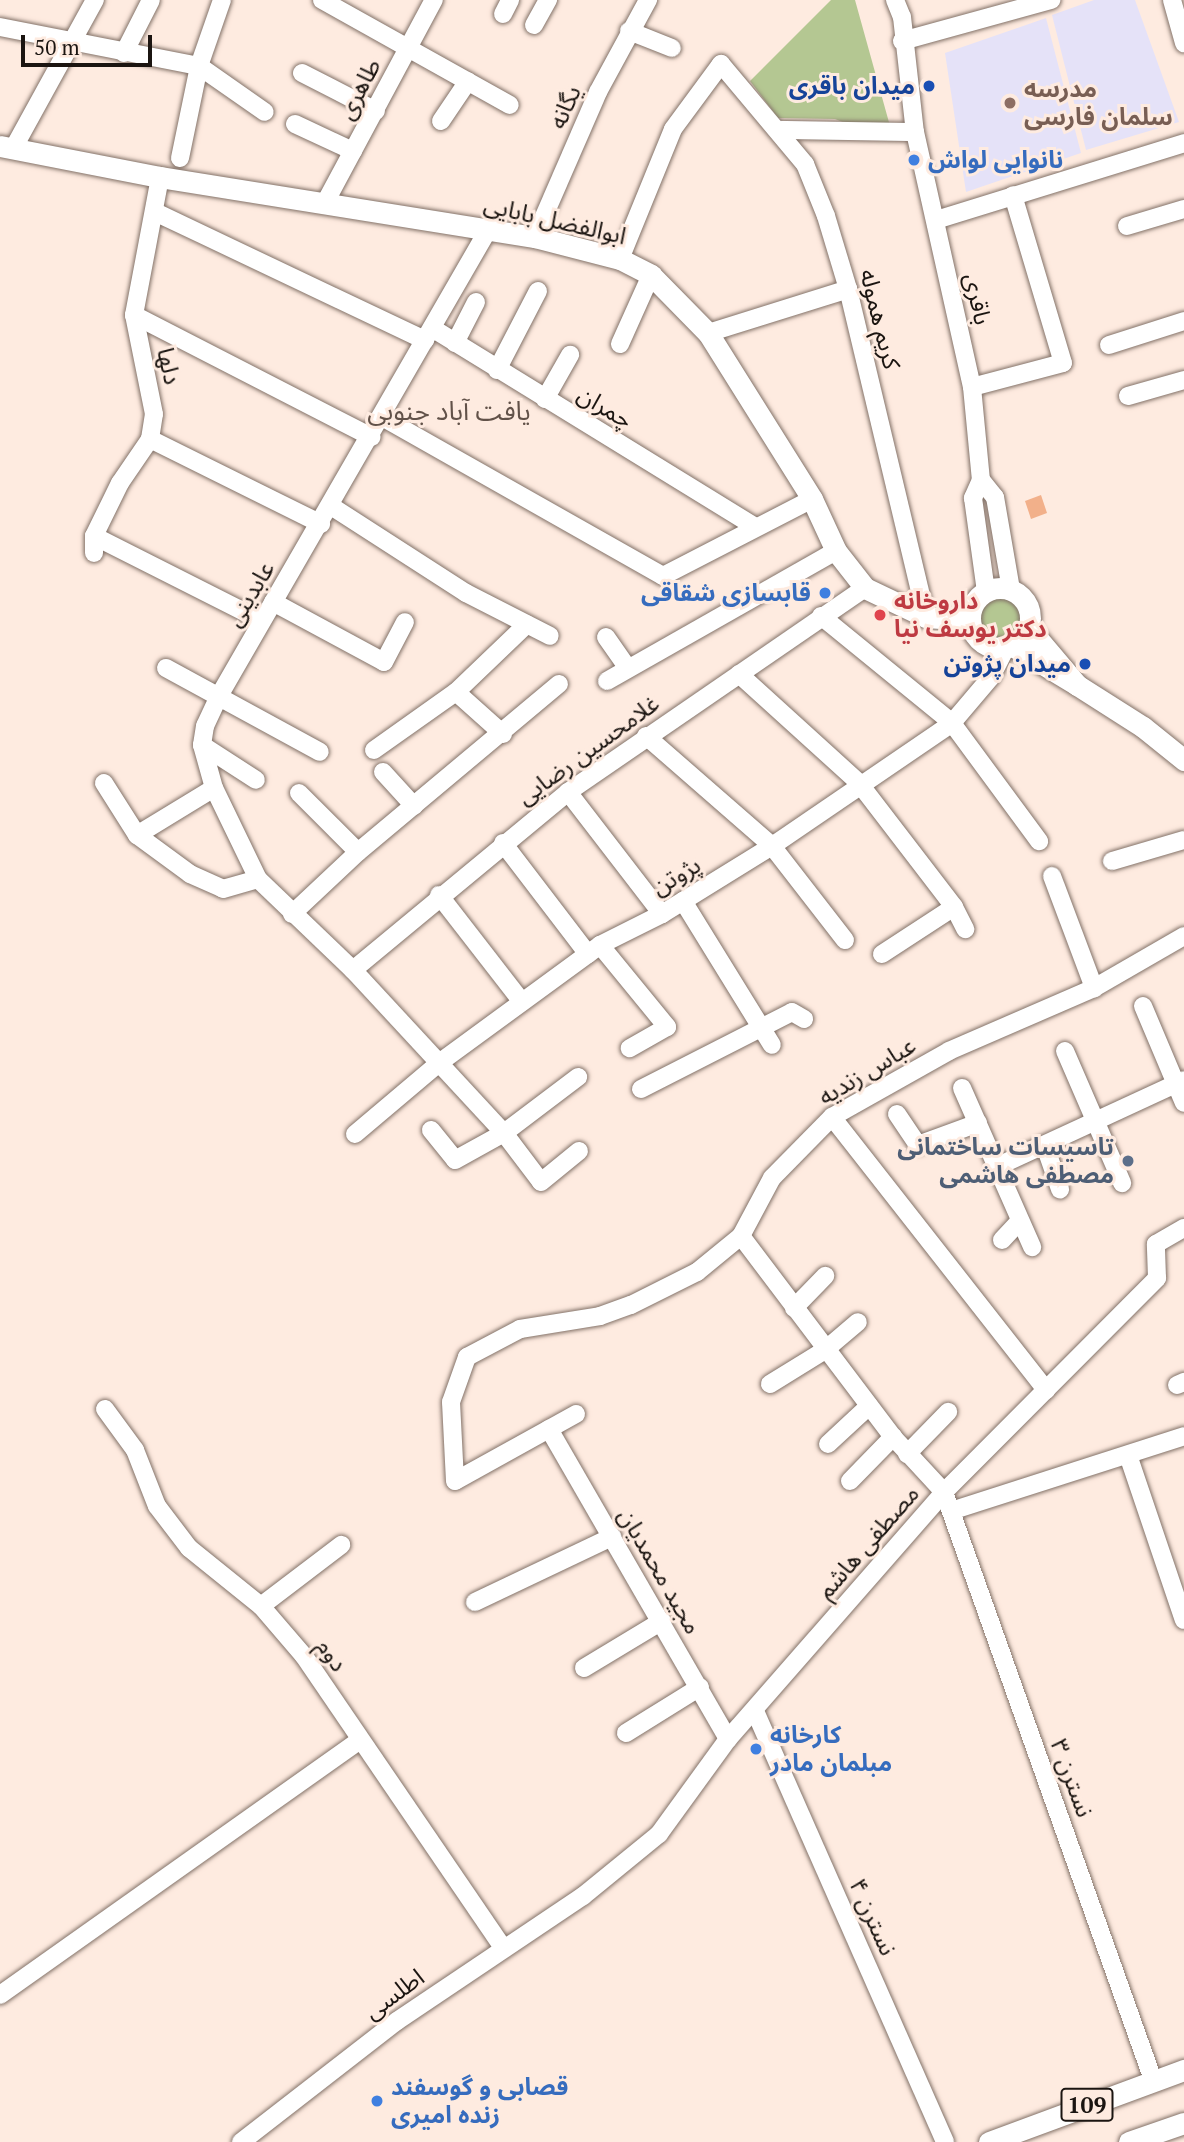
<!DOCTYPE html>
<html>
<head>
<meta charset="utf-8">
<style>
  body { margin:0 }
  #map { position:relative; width:1184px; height:2142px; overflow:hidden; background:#feebe0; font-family:"PT Serif","Noto Sans Arabic",serif }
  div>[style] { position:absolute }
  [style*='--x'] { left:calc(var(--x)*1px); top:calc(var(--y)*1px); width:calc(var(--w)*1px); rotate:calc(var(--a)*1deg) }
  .education>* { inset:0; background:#e5e2f8 }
  .green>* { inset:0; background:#b4c792 }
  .round { border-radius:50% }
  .building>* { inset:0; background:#f2b08a }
  .roads { filter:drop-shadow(0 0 2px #827167) drop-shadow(0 0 2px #827167) }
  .minor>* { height:18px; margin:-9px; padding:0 9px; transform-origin:9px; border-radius:9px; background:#fff }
  .major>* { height:21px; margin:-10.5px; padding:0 10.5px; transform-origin:10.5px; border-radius:10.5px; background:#fff }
  .major>.ring { margin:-10.5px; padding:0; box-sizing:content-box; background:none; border:21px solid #fff; border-radius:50% }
  .dots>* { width:19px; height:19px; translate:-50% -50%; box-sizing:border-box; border:4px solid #feebe0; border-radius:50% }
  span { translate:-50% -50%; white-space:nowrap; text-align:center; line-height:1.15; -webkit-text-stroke:6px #feebe0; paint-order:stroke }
  .shield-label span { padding:2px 5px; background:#feebe0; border:2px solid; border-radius:5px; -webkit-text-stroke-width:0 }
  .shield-label { font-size:23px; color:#1b1511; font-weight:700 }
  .transit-label { font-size:24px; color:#164399; font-weight:700 }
  .right { translate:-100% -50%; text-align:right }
  .street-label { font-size:24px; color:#1b1511 }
  .education-label { font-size:24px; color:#785e54; font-weight:700 }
  .left { translate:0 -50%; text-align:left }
  .shop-label { font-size:24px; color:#366cbe; font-weight:700 }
  .health-label { font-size:24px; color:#be3a42; font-weight:700 }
  .service-label { font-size:24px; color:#4e5e75; font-weight:700 }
  .neighbourhood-label { font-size:26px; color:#625249 }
  .scale { position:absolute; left:21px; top:35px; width:131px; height:32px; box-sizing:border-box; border:4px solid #1b1511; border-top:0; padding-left:9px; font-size:21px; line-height:24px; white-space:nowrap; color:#1b1511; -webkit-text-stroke:5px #feebe0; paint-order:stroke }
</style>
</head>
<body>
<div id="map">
  <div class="education">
    <div style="clip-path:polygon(1094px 0,1135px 0,1179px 122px,1086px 150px,1052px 15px)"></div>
    <div style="clip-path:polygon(1046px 18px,1081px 153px,966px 192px,945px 53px)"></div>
  </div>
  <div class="green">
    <div style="clip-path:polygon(831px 0,855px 0,890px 126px,858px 128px,835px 119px,778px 118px,750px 81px)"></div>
    <div class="round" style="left:978px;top:595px;width:46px;height:46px"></div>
  </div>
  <div class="building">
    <div style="clip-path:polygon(1041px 495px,1047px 513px,1031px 519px,1025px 501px)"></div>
  </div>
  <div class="roads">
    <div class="minor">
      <div style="--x:322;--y:0;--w:215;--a:29.2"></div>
      <div style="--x:895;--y:0;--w:18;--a:68"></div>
      <div style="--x:902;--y:17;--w:116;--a:83.6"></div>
      <div style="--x:915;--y:132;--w:261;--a:77.4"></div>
      <div style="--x:972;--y:387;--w:93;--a:84.5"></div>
      <div style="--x:981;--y:480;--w:20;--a:114"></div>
      <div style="--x:973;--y:498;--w:95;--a:82.1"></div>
      <div style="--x:1172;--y:0;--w:45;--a:74.4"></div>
      <div style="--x:503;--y:14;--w:16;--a:-63"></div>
      <div style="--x:534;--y:25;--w:29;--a:-61"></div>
      <div style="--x:0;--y:27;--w:203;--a:11.1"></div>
      <div style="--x:199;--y:66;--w:80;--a:34.9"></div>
      <div style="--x:629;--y:31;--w:46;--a:21.6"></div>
      <div style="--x:902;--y:41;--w:155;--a:-15.4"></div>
      <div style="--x:124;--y:53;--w:59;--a:-63"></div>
      <div style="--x:302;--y:73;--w:83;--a:27.2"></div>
      <div style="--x:441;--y:121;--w:48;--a:-56"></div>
      <div style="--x:295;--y:124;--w:64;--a:25"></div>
      <div style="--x:781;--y:130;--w:134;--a:0.9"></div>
      <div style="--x:13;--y:149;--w:170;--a:-61.2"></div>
      <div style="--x:180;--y:158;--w:94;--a:-78.3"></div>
      <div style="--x:199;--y:66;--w:70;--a:-70.8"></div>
      <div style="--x:326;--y:201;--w:228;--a:-61.8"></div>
      <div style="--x:155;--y:212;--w:299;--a:25.4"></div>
      <div style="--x:936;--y:220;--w:260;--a:-17.2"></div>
      <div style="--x:1127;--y:226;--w:59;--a:-16.6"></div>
      <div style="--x:488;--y:230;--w:538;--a:120"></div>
      <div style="--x:219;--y:696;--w:33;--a:115"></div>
      <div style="--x:205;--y:726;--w:19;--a:99"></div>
      <div style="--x:202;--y:745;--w:45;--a:74.4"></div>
      <div style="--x:214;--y:788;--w:101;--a:64.2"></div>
      <div style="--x:258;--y:879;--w:132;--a:43.8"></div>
      <div style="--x:353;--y:970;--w:222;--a:47.2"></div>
      <div style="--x:504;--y:1133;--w:61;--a:52.9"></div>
      <div style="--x:541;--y:1182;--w:49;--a:-39.2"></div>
      <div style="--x:535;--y:237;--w:158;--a:-66.5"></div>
      <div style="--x:598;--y:92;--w:105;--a:-61.5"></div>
      <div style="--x:620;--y:259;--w:140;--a:-67.8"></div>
      <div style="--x:673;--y:129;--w:81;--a:-53.6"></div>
      <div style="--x:721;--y:64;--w:131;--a:50"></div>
      <div style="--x:805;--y:164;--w:56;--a:68"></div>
      <div style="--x:826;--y:216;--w:76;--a:73.2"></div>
      <div style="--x:848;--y:289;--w:337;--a:76.6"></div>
      <div style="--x:134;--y:315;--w:267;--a:27.2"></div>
      <div style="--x:432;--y:328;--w:378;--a:31.6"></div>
      <div style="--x:708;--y:333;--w:147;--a:-17.4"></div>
      <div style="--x:455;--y:343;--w:46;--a:-62.9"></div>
      <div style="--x:620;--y:344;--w:76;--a:-65.8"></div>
      <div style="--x:1109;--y:345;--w:79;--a:-17.7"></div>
      <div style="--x:497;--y:370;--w:89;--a:-62.6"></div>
      <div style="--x:972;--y:387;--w:94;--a:-14.8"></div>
      <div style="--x:1063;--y:363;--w:175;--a:-106.6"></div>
      <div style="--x:1128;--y:396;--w:58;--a:-15.9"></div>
      <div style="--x:545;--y:399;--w:51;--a:-60.4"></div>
      <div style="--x:382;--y:417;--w:323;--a:29.5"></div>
      <div style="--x:663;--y:576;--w:168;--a:-27.3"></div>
      <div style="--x:150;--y:439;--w:191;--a:26.4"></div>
      <div style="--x:981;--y:480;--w:22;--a:51"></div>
      <div style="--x:995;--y:497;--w:94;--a:80.2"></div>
      <div style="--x:331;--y:506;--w:161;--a:32.8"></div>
      <div style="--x:466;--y:593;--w:94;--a:27.1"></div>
      <div style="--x:94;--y:536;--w:188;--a:26.8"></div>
      <div style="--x:94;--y:553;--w:17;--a:-90"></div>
      <div style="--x:94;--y:536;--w:59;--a:-63.9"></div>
      <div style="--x:120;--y:483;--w:53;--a:-55.7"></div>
      <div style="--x:150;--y:439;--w:25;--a:-81"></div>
      <div style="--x:154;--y:414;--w:101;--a:-101.4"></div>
      <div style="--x:134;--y:315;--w:140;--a:-79.3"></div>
      <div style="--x:273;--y:602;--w:126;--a:28.4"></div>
      <div style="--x:384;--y:662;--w:45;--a:-62.3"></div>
      <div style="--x:821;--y:616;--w:169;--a:39.2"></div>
      <div style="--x:952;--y:723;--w:147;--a:53.6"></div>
      <div style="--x:606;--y:637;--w:38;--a:55"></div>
      <div style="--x:166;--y:668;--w:175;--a:28.6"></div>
      <div style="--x:739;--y:674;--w:162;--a:42.2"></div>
      <div style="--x:859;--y:783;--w:156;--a:52.5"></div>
      <div style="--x:954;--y:907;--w:25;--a:63"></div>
      <div style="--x:607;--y:681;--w:263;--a:-29.6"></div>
      <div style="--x:456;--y:692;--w:63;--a:41.8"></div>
      <div style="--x:646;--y:736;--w:167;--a:41.1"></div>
      <div style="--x:772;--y:846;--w:119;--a:52.2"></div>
      <div style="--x:202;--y:745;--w:64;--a:32.9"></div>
      <div style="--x:374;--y:750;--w:100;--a:-35.3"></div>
      <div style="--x:456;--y:692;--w:98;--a:-43.8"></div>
      <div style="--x:383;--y:772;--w:46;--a:47.6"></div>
      <div style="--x:104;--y:783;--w:62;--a:57.6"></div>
      <div style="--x:137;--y:835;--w:66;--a:36.3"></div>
      <div style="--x:190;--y:874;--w:36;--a:24"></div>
      <div style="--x:223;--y:889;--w:36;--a:-16"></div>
      <div style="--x:568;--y:792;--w:154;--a:52.4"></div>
      <div style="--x:299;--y:793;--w:83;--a:45"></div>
      <div style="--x:137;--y:835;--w:90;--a:-31.4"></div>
      <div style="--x:503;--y:843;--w:140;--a:52.6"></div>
      <div style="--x:1112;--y:861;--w:75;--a:-16.3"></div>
      <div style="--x:1052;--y:876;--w:120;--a:69.4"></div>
      <div style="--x:439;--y:895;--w:135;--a:52.2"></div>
      <div style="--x:683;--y:901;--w:169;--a:58.3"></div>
      <div style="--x:292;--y:914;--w:91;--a:-43.2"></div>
      <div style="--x:358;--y:852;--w:262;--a:-39.9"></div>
      <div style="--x:600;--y:945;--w:106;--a:50.7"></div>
      <div style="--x:667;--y:1027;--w:43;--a:150.4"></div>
      <div style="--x:882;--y:954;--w:86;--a:-33.1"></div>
      <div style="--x:353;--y:970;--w:279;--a:-39.6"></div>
      <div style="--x:568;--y:792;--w:360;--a:-34.5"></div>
      <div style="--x:1143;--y:1006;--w:105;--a:67.1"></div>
      <div style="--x:1065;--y:1051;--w:144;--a:66.6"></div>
      <div style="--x:962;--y:1088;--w:174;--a:66.2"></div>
      <div style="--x:641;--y:1089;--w:169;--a:-27"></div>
      <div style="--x:792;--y:1012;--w:14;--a:30"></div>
      <div style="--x:897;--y:1114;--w:37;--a:56"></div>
      <div style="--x:918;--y:1145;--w:64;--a:-20.1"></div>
      <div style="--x:832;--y:1117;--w:347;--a:51.9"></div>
      <div style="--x:431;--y:1130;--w:38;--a:51"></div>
      <div style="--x:455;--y:1160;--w:56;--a:-28.9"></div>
      <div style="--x:504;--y:1133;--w:93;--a:-37.1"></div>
      <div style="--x:355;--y:1134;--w:110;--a:-40.2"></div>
      <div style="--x:439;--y:1063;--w:200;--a:-36.2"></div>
      <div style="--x:600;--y:945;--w:69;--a:-26.6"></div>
      <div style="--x:662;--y:914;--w:129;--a:-31.7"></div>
      <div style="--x:772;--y:846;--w:218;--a:-34.3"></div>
      <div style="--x:952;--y:723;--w:60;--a:-49.7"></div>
      <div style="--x:991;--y:677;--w:34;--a:-63"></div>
      <div style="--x:1045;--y:1146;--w:46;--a:70.8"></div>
      <div style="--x:996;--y:1167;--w:207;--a:-24.8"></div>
      <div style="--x:741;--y:1236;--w:252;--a:52.9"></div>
      <div style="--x:893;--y:1437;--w:75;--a:47.2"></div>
      <div style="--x:944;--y:1492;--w:624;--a:70.43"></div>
      <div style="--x:1002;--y:1240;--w:23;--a:-47"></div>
      <div style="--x:794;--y:1308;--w:45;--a:-45.9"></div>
      <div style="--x:770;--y:1384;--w:65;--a:-31.7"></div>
      <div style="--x:825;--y:1350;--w:43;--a:-40.3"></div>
      <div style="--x:1177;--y:1385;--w:8;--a:-23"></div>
      <div style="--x:105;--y:1409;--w:51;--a:53.8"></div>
      <div style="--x:135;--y:1450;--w:60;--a:68.6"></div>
      <div style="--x:157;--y:1506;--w:53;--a:52.7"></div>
      <div style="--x:189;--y:1548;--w:92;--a:38.9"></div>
      <div style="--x:261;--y:1606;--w:66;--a:49.3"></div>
      <div style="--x:304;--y:1656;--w:353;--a:55.7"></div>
      <div style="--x:576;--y:1414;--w:138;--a:151"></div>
      <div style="--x:455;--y:1481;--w:79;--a:-92.9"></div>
      <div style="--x:451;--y:1402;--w:48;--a:-70.4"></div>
      <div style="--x:467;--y:1357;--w:60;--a:-27.8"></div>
      <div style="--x:520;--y:1329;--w:81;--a:-9.2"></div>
      <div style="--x:600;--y:1316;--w:33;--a:-20"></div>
      <div style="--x:631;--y:1305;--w:74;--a:-26.6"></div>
      <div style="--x:697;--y:1272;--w:57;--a:-39.3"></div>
      <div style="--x:741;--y:1236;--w:66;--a:-61.9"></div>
      <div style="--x:772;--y:1178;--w:86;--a:-45.5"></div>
      <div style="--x:832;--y:1117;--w:134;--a:-29.4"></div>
      <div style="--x:949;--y:1051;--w:158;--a:-23.5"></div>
      <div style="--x:1094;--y:988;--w:104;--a:-30"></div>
      <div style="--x:549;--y:1429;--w:358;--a:60"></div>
      <div style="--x:828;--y:1444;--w:56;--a:-42.8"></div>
      <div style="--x:907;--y:1454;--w:59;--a:-45.7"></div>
      <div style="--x:1128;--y:1455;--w:174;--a:71.3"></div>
      <div style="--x:850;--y:1481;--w:62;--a:-45.7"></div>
      <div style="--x:951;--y:1511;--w:245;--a:-17.8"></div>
      <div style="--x:475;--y:1602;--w:152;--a:-25.4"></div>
      <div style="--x:261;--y:1606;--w:101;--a:-37.3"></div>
      <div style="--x:584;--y:1668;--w:91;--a:-31.1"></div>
      <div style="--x:755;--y:1711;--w:471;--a:66.2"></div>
      <div style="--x:626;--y:1733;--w:87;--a:-31.9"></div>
      <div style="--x:0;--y:1995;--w:441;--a:-35.3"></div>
      <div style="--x:241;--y:2142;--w:197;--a:-37.8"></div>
      <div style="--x:397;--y:2021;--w:224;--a:-33.9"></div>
      <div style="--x:583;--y:1896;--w:98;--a:-39.2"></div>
      <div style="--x:659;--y:1834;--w:117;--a:-54"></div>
      <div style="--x:728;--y:1739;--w:328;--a:-48.8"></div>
      <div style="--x:944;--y:1492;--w:302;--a:-45.1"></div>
      <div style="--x:1157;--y:1278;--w:34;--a:-92"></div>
      <div style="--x:1156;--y:1244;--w:32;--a:-30"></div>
    </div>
    <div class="major">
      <div style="--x:0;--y:146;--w:163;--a:11"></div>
      <div style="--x:160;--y:177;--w:380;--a:9.1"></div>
      <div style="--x:535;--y:237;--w:88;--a:14.5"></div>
      <div style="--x:620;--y:259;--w:35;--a:27"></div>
      <div style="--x:651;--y:275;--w:81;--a:45.5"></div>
      <div style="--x:708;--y:333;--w:196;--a:57.9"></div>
      <div style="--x:812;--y:499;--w:57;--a:65.2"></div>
      <div style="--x:836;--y:551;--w:47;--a:51.9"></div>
      <div style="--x:865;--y:588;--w:68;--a:25.4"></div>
      <div style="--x:926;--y:617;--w:44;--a:3.9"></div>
      <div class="ring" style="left:970px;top:588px;width:39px;height:39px"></div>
      <div style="--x:1011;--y:645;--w:77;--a:31.2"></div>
      <div style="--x:1077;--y:685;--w:76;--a:-130.2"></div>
      <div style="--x:1077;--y:685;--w:78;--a:32.5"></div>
      <div style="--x:1143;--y:727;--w:53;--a:38.8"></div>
      <div style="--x:989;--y:2142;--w:208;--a:-20.3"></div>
      <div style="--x:1129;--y:2142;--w:58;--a:-19.1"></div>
    </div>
  </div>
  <div class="dots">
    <div style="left:929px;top:86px;background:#1a4fb4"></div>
    <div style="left:1010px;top:103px;background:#8d6e63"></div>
    <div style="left:914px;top:160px;background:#3f7fe0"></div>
    <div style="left:825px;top:593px;background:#3f7fe0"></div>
    <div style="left:880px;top:615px;background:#e0444e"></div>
    <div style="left:1085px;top:664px;background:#1a4fb4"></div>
    <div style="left:1128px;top:1161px;background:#5c6f8a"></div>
    <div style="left:756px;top:1749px;background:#3f7fe0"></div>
    <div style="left:377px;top:2101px;background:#3f7fe0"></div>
  </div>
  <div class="shield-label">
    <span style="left:1087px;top:2105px">109</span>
  </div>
  <div class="transit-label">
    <span class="right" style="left:915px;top:86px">میدان باقری</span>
    <span class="right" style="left:1071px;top:664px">میدان پژوتن</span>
  </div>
  <div class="street-label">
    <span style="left:359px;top:89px;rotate:-62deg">طاهری</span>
    <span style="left:565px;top:107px;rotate:-66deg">یگانه</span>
    <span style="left:555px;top:220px;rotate:13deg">ابوالفضل بابایی</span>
    <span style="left:978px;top:299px;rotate:78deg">باقری</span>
    <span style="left:880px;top:319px;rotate:76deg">کریم هموله</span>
    <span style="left:169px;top:366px;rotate:77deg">دلها</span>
    <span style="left:605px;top:407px;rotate:31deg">چمران</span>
    <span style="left:250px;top:594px;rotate:-59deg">عابدینی</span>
    <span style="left:588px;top:750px;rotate:-36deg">غلامحسین رضایی</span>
    <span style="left:676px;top:876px;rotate:-31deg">پژوتن</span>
    <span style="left:867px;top:1071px;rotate:-31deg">عباس زندیه</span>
    <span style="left:868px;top:1542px;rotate:-49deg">مصطفی هاشم</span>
    <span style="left:660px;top:1571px;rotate:60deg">مجید محمدیان</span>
    <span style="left:332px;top:1655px;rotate:55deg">دوم</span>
    <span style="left:1072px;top:1778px;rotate:70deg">نسترن ۳</span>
    <span style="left:873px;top:1917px;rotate:66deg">نسترن ۴</span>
    <span style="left:394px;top:1994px;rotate:-36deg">اطلسی</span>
  </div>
  <div class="education-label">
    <span class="left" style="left:1024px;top:103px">مدرسه<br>سلمان فارسی</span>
  </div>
  <div class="shop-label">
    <span class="left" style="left:928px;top:160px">نانوایی لواش</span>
    <span class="right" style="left:811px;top:593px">قابسازی شقاقی</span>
    <span class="left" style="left:770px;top:1749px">کارخانه<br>مبلمان مادر</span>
    <span class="left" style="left:391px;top:2101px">قصابی و گوسفند<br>زنده امیری</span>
  </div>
  <div class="health-label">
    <span class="left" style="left:894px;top:615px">داروخانه<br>دکتر یوسف نیا</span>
  </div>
  <div class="service-label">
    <span class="right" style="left:1114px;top:1161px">تاسیسات ساختمانی<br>مصطفی هاشمی</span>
  </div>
  <div class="neighbourhood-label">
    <span style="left:449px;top:411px">یافت آباد جنوبی</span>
  </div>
  <div class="scale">50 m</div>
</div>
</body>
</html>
